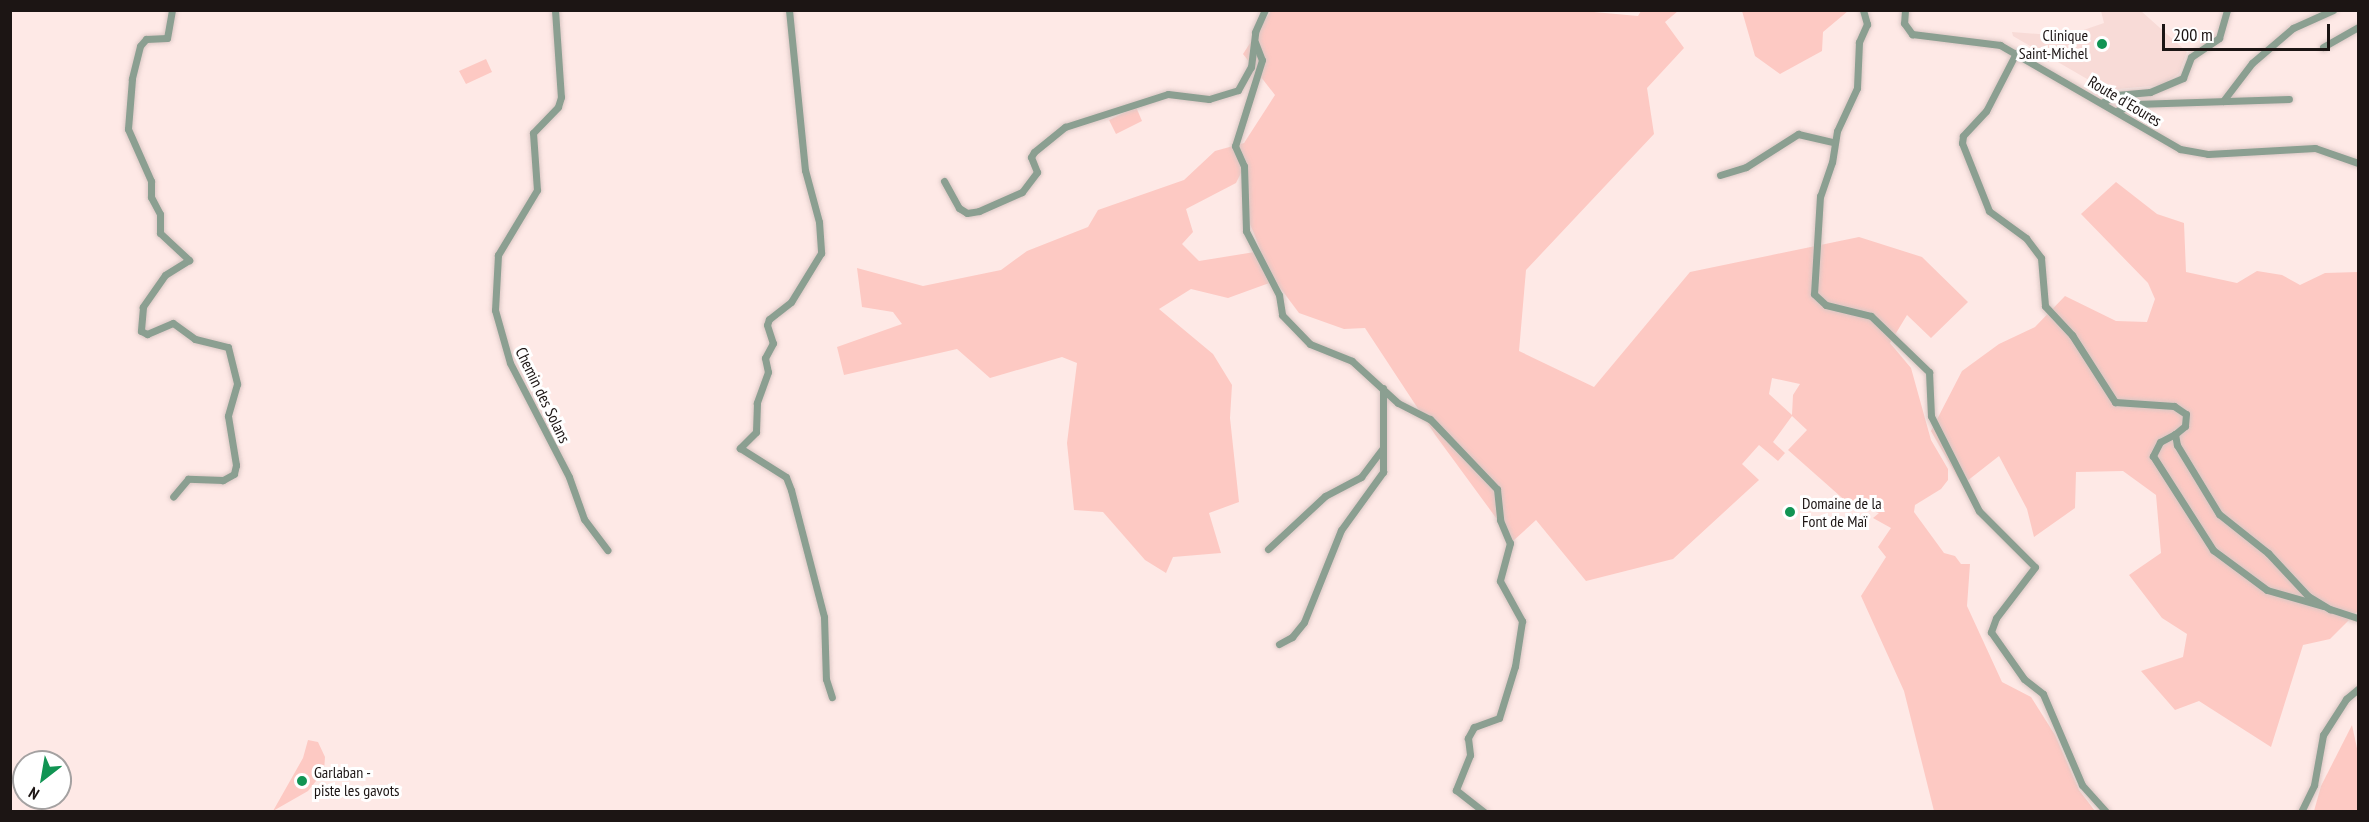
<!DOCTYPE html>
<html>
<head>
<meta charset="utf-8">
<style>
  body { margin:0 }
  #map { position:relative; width:2369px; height:822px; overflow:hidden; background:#fee9e6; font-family:"PT Sans Narrow",sans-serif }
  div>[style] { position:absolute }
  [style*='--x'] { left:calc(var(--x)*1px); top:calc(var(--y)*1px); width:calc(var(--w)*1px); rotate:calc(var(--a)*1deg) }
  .built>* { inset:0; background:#f8dbd7 }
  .green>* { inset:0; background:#fdc9c3 }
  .roads { filter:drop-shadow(0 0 2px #dac7c4) drop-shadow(0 0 2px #dac7c4) }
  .minor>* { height:7px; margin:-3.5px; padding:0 3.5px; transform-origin:3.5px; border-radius:3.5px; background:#8b9f91 }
  .dots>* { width:16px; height:16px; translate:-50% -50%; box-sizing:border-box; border:3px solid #fff; border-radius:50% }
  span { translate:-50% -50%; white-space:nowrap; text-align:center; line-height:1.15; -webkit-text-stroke:6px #fff; paint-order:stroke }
  .poi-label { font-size:16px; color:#1c1514 }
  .right { translate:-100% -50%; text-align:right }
  .left { translate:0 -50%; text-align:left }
  .street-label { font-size:16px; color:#1c1514 }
  .frame { position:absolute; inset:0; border:12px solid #1c1514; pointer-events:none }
  .north { position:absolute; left:12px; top:750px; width:60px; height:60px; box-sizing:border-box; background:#fff; border:2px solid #a4a1a1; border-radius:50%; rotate:211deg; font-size:16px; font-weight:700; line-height:24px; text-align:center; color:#1c1514 }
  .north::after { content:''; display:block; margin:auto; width:21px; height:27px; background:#119453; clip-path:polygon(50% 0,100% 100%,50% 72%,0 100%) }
  .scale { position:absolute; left:2162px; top:24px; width:168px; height:27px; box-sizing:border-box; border:3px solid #1c1514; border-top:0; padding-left:8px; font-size:18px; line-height:21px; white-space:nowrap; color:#1c1514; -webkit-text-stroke:4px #fff; paint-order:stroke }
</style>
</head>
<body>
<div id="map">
  <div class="built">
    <div style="clip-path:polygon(2101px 11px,2141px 11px,2187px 52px,2179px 73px,2163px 85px,2106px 90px,2013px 36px,2012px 32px,2066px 36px,2104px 23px)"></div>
  </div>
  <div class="green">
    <div style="clip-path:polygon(evenodd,1572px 10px,1638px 16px,1641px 11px,1678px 11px,1665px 22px,1684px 48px,1647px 88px,1654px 134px,1526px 270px,1519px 351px,1594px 387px,1690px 272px,1859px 237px,1922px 257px,1968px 302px,1931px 338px,1907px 315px,1890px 343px,1911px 368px,1931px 440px,1948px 469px,1948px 480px,1941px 489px,1915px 505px,1914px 512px,1944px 553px,1955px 556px,1961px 564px,1970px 564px,1967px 606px,2002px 682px,2031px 697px,2055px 735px,2079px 790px,2095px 811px,1934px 811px,1904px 691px,1861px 596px,1886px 557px,1878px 547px,1891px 528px,1873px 518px,1879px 513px,1849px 504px,1788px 450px,1807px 430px,1792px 416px,1773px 442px,1785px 453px,1778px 461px,1759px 445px,1742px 464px,1759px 480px,1673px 559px,1586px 581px,1536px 520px,1513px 541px,1436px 436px,1365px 328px,1344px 329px,1299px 313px,1275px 281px,1228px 298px,1191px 289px,1159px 309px,1213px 354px,1232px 385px,1230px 418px,1239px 502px,1209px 513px,1221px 553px,1173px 557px,1166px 573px,1145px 560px,1103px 512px,1074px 510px,1067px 443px,1077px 363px,1062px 357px,990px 378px,957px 349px,844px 375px,837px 347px,902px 324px,893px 312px,862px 307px,857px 268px,923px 286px,1001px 270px,1027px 251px,1088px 227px,1098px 210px,1184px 180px,1215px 151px,1244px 143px,1275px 95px,1243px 54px,1271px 11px,1572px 10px,1245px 165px,1250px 224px,1261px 251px,1199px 261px,1182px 244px,1193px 232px,1186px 209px,1236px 183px,1245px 165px,1572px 10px,1772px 378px,1800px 384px,1793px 395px,1792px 415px,1769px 394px,1772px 378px)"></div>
    <div style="clip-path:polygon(1742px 11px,1742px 10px,1848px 11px,1823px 32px,1822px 51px,1780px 74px,1755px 56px)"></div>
    <div style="clip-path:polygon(486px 59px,492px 72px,466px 84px,459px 71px)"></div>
    <div style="clip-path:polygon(1136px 107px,1142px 121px,1116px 134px,1109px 120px)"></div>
    <div style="clip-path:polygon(2116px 182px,2157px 214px,2184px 223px,2186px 272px,2237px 283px,2257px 271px,2282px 275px,2300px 285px,2325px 273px,2358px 272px,2358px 611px,2330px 639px,2303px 645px,2271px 747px,2199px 701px,2175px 710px,2141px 671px,2183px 657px,2187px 634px,2162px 618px,2129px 575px,2161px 553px,2156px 495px,2123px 471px,2076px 472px,2075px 508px,2034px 537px,2027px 509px,1999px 456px,1962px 485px,1931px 431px,1962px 371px,1999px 344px,2035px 327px,2065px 296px,2116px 321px,2147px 322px,2155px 299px,2148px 283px,2081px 214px)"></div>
    <div style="clip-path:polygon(2352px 725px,2358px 753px,2358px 811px,2314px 811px,2321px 786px)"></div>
    <div style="clip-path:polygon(308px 740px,318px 742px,325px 757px,324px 771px,308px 791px,273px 811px,303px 758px)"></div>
  </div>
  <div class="roads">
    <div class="minor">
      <div style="--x:172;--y:10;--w:28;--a:100"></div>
      <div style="--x:167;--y:38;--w:21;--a:177"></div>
      <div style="--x:146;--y:39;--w:9;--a:131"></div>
      <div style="--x:140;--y:46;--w:34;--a:104"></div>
      <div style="--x:132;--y:79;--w:50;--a:94.6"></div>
      <div style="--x:128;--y:129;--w:57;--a:66.1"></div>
      <div style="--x:151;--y:181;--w:16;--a:90"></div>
      <div style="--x:151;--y:197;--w:19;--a:62"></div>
      <div style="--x:160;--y:214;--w:19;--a:90"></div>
      <div style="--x:160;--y:233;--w:40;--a:43"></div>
      <div style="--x:189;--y:260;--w:28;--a:148"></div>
      <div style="--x:165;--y:275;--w:39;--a:125"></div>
      <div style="--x:143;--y:307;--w:24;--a:95"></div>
      <div style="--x:141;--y:331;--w:7;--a:27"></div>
      <div style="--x:147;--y:334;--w:28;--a:-23"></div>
      <div style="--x:173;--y:323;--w:27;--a:36"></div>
      <div style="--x:195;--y:339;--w:34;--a:14"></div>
      <div style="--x:228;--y:347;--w:38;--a:76"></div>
      <div style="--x:237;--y:384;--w:33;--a:106"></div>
      <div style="--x:228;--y:416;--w:50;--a:80.7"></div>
      <div style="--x:236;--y:465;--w:9;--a:103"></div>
      <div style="--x:234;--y:474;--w:13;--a:151"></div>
      <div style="--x:223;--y:480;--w:35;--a:-178"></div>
      <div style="--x:188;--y:479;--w:23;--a:130"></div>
      <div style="--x:555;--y:10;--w:87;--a:86.1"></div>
      <div style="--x:561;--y:97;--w:10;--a:107"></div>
      <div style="--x:558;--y:107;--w:36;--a:134"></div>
      <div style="--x:533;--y:133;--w:57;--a:86"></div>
      <div style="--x:537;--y:190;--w:76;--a:121"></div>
      <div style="--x:498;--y:255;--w:55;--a:93.1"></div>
      <div style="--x:495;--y:310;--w:55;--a:74.2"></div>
      <div style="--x:510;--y:363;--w:128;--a:62.6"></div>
      <div style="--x:569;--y:477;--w:45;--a:70.3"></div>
      <div style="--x:584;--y:519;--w:39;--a:53"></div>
      <div style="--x:789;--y:10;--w:161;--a:84.3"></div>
      <div style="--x:805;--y:170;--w:54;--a:74.9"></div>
      <div style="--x:819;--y:222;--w:31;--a:86"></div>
      <div style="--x:821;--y:253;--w:57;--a:121.5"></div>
      <div style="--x:791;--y:302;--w:28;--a:142"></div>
      <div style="--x:769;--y:319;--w:6;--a:108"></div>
      <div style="--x:767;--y:325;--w:19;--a:72"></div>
      <div style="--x:773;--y:343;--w:17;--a:118"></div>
      <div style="--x:765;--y:358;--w:14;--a:78"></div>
      <div style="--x:768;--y:372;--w:33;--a:110"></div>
      <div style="--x:757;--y:403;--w:29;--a:92"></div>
      <div style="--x:756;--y:432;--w:23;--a:135"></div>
      <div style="--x:740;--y:448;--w:54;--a:32.2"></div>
      <div style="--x:786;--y:477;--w:14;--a:69"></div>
      <div style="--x:791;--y:490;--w:131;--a:75.4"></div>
      <div style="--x:824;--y:617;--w:62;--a:88.2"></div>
      <div style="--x:826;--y:679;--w:19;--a:72"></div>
      <div style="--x:1863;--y:10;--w:15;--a:74"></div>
      <div style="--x:1867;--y:24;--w:20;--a:114"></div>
      <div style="--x:1859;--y:42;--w:46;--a:92.5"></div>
      <div style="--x:1857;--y:88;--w:47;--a:114.9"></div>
      <div style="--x:1837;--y:131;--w:31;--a:99"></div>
      <div style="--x:1832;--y:162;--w:36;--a:109"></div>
      <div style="--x:1820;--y:196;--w:98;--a:93.5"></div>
      <div style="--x:1814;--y:294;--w:16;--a:43"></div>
      <div style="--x:1826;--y:305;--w:46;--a:13.7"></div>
      <div style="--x:1871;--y:316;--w:81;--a:44"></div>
      <div style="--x:1929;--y:372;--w:44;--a:87.4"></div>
      <div style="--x:1931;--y:416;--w:106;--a:63.2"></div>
      <div style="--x:1979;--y:511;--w:79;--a:45"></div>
      <div style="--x:2035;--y:567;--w:64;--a:127.4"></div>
      <div style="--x:1996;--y:618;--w:15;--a:110"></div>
      <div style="--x:1991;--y:632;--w:57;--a:54.9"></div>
      <div style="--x:2024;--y:679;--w:24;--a:38"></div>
      <div style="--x:2043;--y:694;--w:99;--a:66.8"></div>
      <div style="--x:2082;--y:785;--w:36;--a:48"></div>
      <div style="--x:1905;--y:10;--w:13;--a:94"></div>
      <div style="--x:1904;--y:23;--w:14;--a:54"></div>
      <div style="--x:1912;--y:34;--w:89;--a:7.1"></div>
      <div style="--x:2000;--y:45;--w:208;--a:30"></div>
      <div style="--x:2180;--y:149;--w:28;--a:10"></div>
      <div style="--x:2208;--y:154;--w:107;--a:-3.2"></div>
      <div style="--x:2315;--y:148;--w:46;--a:19.2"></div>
      <div style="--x:1255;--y:42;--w:19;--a:69"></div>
      <div style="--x:1262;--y:60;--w:90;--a:107.4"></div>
      <div style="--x:1235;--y:146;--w:22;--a:66"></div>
      <div style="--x:1244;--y:166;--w:65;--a:88.2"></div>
      <div style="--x:1246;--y:231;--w:72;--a:62.7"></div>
      <div style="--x:1279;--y:295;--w:20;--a:81"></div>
      <div style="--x:1282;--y:315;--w:40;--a:46"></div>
      <div style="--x:1310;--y:344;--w:45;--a:22"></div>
      <div style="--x:1352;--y:361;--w:62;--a:42.4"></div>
      <div style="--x:1398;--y:403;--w:36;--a:27"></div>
      <div style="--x:1430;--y:419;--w:97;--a:46.3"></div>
      <div style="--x:1497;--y:489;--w:31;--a:84"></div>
      <div style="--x:1500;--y:520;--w:25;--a:67"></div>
      <div style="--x:1510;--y:543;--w:39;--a:105"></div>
      <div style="--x:1500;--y:581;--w:46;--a:61.2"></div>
      <div style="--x:1522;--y:621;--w:46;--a:98.8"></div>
      <div style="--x:1515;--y:666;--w:54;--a:107.1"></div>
      <div style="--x:1499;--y:718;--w:27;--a:160"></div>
      <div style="--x:1474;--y:727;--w:13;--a:119"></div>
      <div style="--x:1468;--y:738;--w:17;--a:83"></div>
      <div style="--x:1470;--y:755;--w:38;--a:112"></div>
      <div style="--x:1456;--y:790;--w:36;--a:38"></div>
      <div style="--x:2323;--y:47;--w:40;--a:-29.7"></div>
      <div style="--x:2016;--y:53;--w:65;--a:117.3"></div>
      <div style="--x:1986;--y:111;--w:34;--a:133"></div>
      <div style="--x:1963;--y:136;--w:7;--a:98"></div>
      <div style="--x:1962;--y:143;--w:73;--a:68.3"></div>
      <div style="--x:1989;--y:211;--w:46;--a:36.1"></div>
      <div style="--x:2026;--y:238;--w:25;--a:53"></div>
      <div style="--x:2041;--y:258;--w:48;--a:85.2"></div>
      <div style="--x:2045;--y:306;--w:40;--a:47"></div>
      <div style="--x:2072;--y:335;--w:80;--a:57.3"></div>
      <div style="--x:2115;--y:402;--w:59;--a:3.9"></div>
      <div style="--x:2174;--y:406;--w:14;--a:34"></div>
      <div style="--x:2186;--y:414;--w:12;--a:95"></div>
      <div style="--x:2185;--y:426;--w:13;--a:141"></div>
      <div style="--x:2175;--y:434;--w:11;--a:80"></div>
      <div style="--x:2177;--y:445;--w:81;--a:58.7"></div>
      <div style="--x:2219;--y:514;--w:63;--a:38.5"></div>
      <div style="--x:2268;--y:553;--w:59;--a:47.1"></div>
      <div style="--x:2308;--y:596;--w:26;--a:31"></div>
      <div style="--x:2330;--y:609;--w:29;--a:18"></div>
      <div style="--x:2223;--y:101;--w:48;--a:-52.7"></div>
      <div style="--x:2252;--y:63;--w:54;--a:-40.5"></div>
      <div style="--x:2293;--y:28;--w:44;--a:-24.2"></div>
      <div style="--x:2103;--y:102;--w:15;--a:-28"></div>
      <div style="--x:2116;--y:95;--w:34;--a:-5"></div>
      <div style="--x:2150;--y:92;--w:36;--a:-23"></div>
      <div style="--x:2183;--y:78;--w:22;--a:-69"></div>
      <div style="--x:2191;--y:57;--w:34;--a:-34"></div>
      <div style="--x:2219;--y:38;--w:29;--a:-74"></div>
      <div style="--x:2116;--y:111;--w:20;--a:-20"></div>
      <div style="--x:2135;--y:104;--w:154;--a:-1.9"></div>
      <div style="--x:1720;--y:175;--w:27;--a:-17"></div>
      <div style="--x:1746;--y:167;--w:62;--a:-32.4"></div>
      <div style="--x:1798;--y:134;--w:37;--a:13"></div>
      <div style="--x:944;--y:181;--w:31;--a:61"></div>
      <div style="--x:959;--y:208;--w:9;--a:32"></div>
      <div style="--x:967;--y:213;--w:12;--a:-9"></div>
      <div style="--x:979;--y:211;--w:47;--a:-23.8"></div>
      <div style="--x:1022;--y:192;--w:25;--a:-53"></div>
      <div style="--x:1037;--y:172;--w:16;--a:-112"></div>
      <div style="--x:1031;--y:157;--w:6;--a:-59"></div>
      <div style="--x:1034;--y:152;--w:40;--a:-39"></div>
      <div style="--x:1065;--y:127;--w:108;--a:-17.8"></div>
      <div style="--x:1168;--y:94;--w:41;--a:7"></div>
      <div style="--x:1209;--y:99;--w:30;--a:-17"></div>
      <div style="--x:1238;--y:90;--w:26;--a:-61"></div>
      <div style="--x:1251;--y:67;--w:35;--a:-83"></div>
      <div style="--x:1255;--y:32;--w:24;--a:-66"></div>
      <div style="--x:2175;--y:434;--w:17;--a:152"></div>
      <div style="--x:2160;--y:442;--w:16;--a:117"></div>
      <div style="--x:2153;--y:456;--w:112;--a:57.4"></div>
      <div style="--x:2213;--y:550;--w:67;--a:36.5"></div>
      <div style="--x:2267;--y:590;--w:58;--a:15.9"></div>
      <div style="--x:1268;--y:549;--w:78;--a:-42.9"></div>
      <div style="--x:1325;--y:496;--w:41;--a:-27.8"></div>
      <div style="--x:1361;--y:477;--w:36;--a:-53"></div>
      <div style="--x:1279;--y:644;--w:15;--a:-28"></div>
      <div style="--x:1292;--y:637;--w:19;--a:-51"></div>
      <div style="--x:1304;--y:622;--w:99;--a:-68.1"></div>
      <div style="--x:1341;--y:530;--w:72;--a:-54.1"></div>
      <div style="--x:1383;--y:472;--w:84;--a:-90"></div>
      <div style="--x:2301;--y:812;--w:30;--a:-64"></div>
      <div style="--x:2314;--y:785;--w:51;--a:-79.8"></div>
      <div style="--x:2323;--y:735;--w:43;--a:-57.4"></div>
      <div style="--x:2346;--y:699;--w:16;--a:-40"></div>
    </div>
  </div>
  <div class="dots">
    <div style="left:2102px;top:44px;background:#119453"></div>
    <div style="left:1790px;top:512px;background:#119453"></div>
    <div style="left:302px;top:781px;background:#119453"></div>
  </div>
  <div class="poi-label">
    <span class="right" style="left:2088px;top:44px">Clinique<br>Saint-Michel</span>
    <span class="left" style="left:1802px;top:512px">Domaine de la<br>Font de Maï</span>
    <span class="left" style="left:314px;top:781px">Garlaban -<br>piste les gavots</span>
  </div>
  <div class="street-label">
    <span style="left:2125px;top:101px;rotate:31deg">Route d'Eoures</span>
    <span style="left:543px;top:395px;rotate:64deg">Chemin des Solans</span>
  </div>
  <div class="frame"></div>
  <div class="north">N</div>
  <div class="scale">200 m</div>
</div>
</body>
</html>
